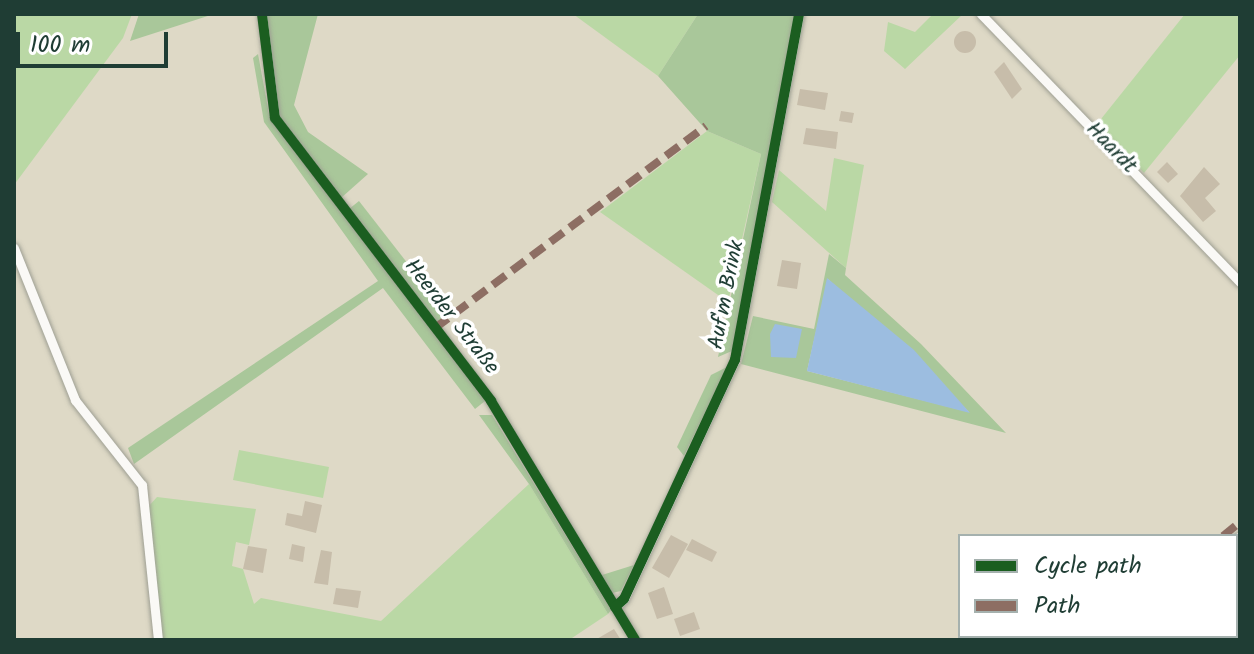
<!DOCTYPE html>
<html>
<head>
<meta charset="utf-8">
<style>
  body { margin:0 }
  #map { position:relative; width:1254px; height:654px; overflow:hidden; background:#ded9c6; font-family:Kalam,sans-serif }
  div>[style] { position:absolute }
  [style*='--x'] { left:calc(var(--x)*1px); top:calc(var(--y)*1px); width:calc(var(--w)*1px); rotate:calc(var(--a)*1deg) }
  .green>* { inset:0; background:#bad8a5 }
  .forest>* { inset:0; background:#a9c79a }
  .water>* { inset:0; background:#9cbde0 }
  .building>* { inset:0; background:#c7bdaa }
  .round { border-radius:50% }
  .roads { filter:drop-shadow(0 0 2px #9e9f93) drop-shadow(0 0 2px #9e9f93) }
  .minor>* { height:9px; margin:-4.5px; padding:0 4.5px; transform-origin:4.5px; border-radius:4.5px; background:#faf9f6 }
  .secondary>* { height:14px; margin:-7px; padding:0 7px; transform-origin:7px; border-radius:7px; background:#faf9f6 }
  .quiet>* { height:8px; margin-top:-4px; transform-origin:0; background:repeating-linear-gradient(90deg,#8d6e63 0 16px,transparent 0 24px) }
  .cycleway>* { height:10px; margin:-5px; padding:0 5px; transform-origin:5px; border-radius:5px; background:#1b5e20 }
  span { translate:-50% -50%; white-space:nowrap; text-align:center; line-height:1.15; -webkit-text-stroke:7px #fff; paint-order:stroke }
  .street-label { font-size:22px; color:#1f3d34 }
  .frame { position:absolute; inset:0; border:16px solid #1f3d34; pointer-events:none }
  .legend { position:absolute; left:958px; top:534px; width:280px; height:104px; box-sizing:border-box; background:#fff; border:2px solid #a5b1ae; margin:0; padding:10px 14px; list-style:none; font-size:24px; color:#1f3d34 }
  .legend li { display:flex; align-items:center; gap:16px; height:40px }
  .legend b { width:40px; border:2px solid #a5b1ae }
  .scale { position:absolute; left:16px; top:32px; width:152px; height:36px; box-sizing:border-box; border:4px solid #1f3d34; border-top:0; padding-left:10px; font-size:24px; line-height:28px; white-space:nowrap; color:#1f3d34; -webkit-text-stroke:6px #fff; paint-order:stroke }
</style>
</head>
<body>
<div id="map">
  <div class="green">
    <div style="clip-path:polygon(14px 14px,132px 14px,123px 38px,14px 185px)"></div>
    <div style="clip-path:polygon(573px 14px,698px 14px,658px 76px)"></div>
    <div style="clip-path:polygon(933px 14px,963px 14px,905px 69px,884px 51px,888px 22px,915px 32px)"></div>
    <div style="clip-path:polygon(1185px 14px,1240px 14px,1240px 55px,1144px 173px,1097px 124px)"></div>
    <div style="clip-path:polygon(707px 131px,761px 154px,728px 302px,600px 212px)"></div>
    <div style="clip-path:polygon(834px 158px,864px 165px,846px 268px,772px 202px,779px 170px,826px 211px)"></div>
    <div style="clip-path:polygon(239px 450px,329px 467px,323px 498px,233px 480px)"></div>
    <div style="clip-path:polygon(529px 484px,608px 614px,569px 640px,162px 640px,148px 507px,157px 497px,256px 509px,249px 545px,236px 542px,232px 566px,243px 569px,254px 604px,261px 598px,381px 621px)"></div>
    <div style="clip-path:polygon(1236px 601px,1240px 640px,1130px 640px,1236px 636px)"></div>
  </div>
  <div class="forest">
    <div style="clip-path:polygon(139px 14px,214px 14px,130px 41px)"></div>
    <div style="clip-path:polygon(266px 14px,318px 14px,294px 105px,308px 132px,368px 174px,341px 198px,279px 116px)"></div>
    <div style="clip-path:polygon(698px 14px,795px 14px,732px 351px,718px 357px,761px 154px,707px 131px,658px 76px)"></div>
    <div style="clip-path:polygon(258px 54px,270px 119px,485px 401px,475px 409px,383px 288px,134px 464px,128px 448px,378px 281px,264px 122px,253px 58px)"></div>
    <div style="clip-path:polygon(359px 201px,447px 314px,436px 324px,349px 209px)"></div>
    <div style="clip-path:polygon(evenodd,829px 254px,846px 268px,845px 275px,921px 344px,1006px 433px,741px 364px,753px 316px,814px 329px,829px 254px,828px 279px,969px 412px,807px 371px,828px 279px)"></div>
    <div style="clip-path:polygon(727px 367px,684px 456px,677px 447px,711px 375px)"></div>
    <div style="clip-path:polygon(492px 415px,611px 610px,608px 614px,529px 484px,479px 415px)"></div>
    <div style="clip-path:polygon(634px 565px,621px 591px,612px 593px,602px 575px)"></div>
  </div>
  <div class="water">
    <div style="clip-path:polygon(827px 278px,914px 350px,970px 413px,807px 371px)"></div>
    <div style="clip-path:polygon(775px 324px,802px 329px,796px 358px,771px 357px,770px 334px)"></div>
  </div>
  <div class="building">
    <div class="round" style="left:954px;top:31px;width:22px;height:22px"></div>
    <div style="clip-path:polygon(1004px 62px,1022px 89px,1012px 99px,994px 72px)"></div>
    <div style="clip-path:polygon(800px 89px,828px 93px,825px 110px,797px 105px)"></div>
    <div style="clip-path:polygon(841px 111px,854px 113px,852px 123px,839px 121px)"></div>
    <div style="clip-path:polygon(806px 128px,838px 132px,836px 149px,803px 144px)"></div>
    <div style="clip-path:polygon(1167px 162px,1178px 174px,1168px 183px,1157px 172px)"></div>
    <div style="clip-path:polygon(1204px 167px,1220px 184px,1205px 198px,1216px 211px,1203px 222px,1180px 196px)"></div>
    <div style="clip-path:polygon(782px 260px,801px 263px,797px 289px,777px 286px)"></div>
    <div style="clip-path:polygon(305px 501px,322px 505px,316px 533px,285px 525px,287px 513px,302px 516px)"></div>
    <div style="clip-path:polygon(671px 535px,688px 544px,669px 578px,652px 568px)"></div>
    <div style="clip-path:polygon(692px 539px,717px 552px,712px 562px,686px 550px)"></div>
    <div style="clip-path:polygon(292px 544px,305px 547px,303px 562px,289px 559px)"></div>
    <div style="clip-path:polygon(248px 546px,267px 549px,263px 573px,243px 569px)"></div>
    <div style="clip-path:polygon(321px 550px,332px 552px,328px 585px,314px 583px)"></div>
    <div style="clip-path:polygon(664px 587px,673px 614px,657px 619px,648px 593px)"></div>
    <div style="clip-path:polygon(336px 588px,361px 591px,358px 608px,333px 604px)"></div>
    <div style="clip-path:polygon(694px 612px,700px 629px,680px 636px,674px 619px)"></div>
    <div style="clip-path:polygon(614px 629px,621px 640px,595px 640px)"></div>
  </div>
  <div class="roads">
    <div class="minor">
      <div style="--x:262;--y:14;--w:105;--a:82.9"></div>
      <div style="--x:275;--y:118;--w:356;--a:52.6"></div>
      <div style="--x:491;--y:401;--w:279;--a:58.9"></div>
      <div style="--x:981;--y:14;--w:373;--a:46"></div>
      <div style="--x:14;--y:248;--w:164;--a:68.1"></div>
      <div style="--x:75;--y:400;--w:108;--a:51.8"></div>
      <div style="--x:142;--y:485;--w:156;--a:84.1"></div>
      <div style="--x:615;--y:607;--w:12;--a:-42"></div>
      <div style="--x:624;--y:599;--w:264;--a:-65.1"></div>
      <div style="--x:735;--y:360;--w:352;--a:-79.5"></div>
    </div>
    <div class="secondary">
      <div style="--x:1236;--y:543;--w:5;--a:-37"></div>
      <div style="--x:1116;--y:640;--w:6;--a:-39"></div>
    </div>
  </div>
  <div class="quiet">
    <div style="--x:435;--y:328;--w:338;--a:-36.7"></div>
    <div style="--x:1223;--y:536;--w:22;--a:-39"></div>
    <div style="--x:1096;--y:640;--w:6;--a:-39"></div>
  </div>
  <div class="cycleway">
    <div style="--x:262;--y:14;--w:105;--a:82.9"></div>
    <div style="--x:275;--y:118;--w:356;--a:52.6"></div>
    <div style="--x:491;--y:401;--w:279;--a:58.9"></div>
    <div style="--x:615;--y:607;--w:12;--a:-42"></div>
    <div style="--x:624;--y:599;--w:264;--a:-65.1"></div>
    <div style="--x:735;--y:360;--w:352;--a:-79.5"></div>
  </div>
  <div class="street-label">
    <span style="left:1111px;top:148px;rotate:46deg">Haardt</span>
    <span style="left:727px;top:295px;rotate:-79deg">Auf'm Brink</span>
    <span style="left:451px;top:317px;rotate:52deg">Heerder Straße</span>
  </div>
  <div class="frame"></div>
  <ul class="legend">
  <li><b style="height:10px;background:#1b5e20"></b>Cycle path</li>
  <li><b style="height:10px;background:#8d6e63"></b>Path</li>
  </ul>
  <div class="scale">100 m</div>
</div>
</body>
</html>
